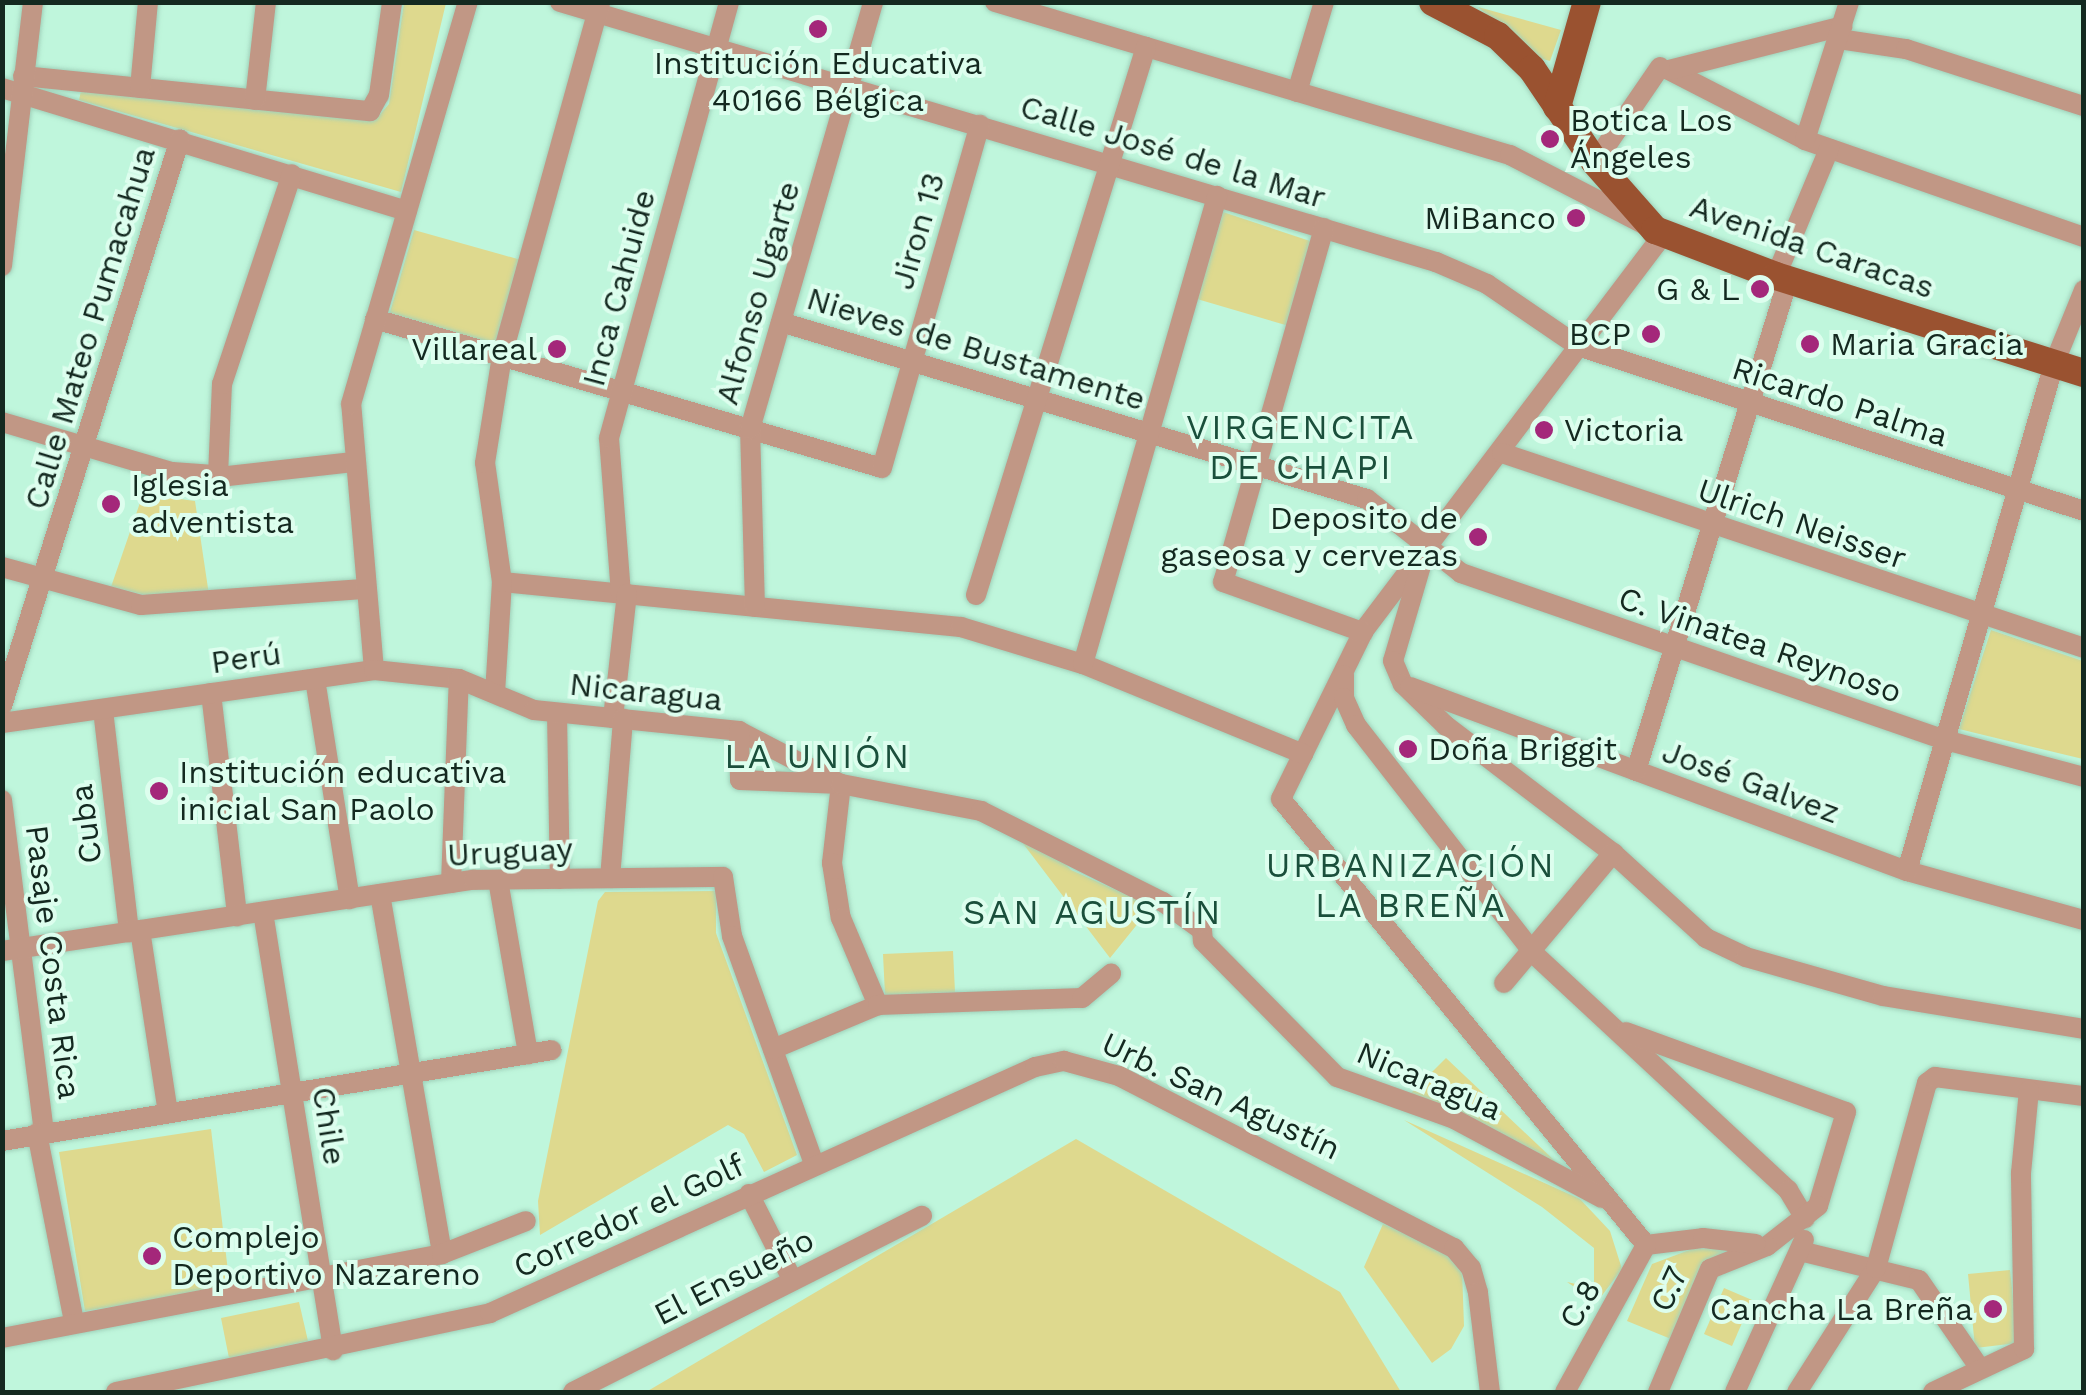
<!DOCTYPE html>
<html>
<head>
<meta charset="utf-8">
<style>
  body { margin:0 }
  #map { position:relative; width:2086px; height:1395px; overflow:hidden; background:#bff6dc; font-family:"Work Sans",sans-serif }
  div>[style] { position:absolute }
  [style*='--x'] { left:calc(var(--x)*1px); top:calc(var(--y)*1px); width:calc(var(--w)*1px); rotate:calc(var(--a)*1deg) }
  .green>* { inset:0; background:#ded98e }
  .roads { filter:drop-shadow(0 0 2px #a0d1ba) drop-shadow(0 0 2px #a0d1ba) }
  .minor>* { height:20px; margin:-10px; padding:0 10px; transform-origin:10px; border-radius:10px; background:#c19785 }
  .major>* { height:28px; margin:-14px; padding:0 14px; transform-origin:14px; border-radius:14px; background:#9a5230 }
  .dots>* { width:28px; height:28px; translate:-50% -50%; box-sizing:border-box; border:5px solid #ddfeee; border-radius:50% }
  span { translate:-50% -50%; white-space:nowrap; text-align:center; line-height:1.15; -webkit-text-stroke:8px #ddfeee; paint-order:stroke }
  .poi-label { font-size:32px; color:#142920 }
  .left { translate:0 -50%; text-align:left }
  .right { translate:-100% -50%; text-align:right }
  .street-label { font-size:32px; color:#142920 }
  .neighbourhood-label { font-size:35px; color:#1a4f3b; letter-spacing:2.5px }
  .frame { position:absolute; inset:0; border:5px solid #142920; pointer-events:none }
</style>
</head>
<body>
<div id="map">
  <div class="green">
    <div style="clip-path:polygon(404px 3px,446px 3px,401px 192px,79px 100px,81px 91px,375px 120px,389px 104px)"></div>
    <div style="clip-path:polygon(1478px 7px,1561px 30px,1550px 61px,1539px 58px)"></div>
    <div style="clip-path:polygon(1223px 212px,1313px 242px,1289px 326px,1197px 299px)"></div>
    <div style="clip-path:polygon(414px 230px,521px 260px,495px 343px,388px 319px)"></div>
    <div style="clip-path:polygon(143px 494px,195px 501px,209px 595px,163px 599px,111px 587px)"></div>
    <div style="clip-path:polygon(1991px 630px,2083px 661px,2083px 759px,1959px 729px)"></div>
    <div style="clip-path:polygon(1009px 825px,1049px 847px,1071px 870px,1152px 906px,1110px 958px)"></div>
    <div style="clip-path:polygon(716px 891px,716px 933px,797px 1155px,764px 1172px,744px 1134px,728px 1125px,540px 1235px,538px 1201px,598px 901px,605px 892px)"></div>
    <div style="clip-path:polygon(953px 951px,955px 992px,885px 995px,883px 954px)"></div>
    <div style="clip-path:polygon(1446px 1058px,1574px 1179px,1404px 1100px)"></div>
    <div style="clip-path:polygon(1404px 1120px,1580px 1199px,1610px 1231px,1622px 1269px,1597px 1302px,1567px 1282px,1594px 1288px,1594px 1248px,1542px 1207px)"></div>
    <div style="clip-path:polygon(211px 1129px,230px 1288px,85px 1311px,59px 1152px)"></div>
    <div style="clip-path:polygon(1076px 1139px,1340px 1292px,1401px 1392px,646px 1392px)"></div>
    <div style="clip-path:polygon(1383px 1224px,1449px 1253px,1462px 1269px,1464px 1326px,1451px 1349px,1432px 1363px,1364px 1267px)"></div>
    <div style="clip-path:polygon(1692px 1249px,1728px 1249px,1698px 1271px,1671px 1339px,1627px 1321px,1652px 1264px)"></div>
    <div style="clip-path:polygon(2010px 1270px,2018px 1343px,1975px 1348px,1968px 1274px)"></div>
    <div style="clip-path:polygon(1724px 1288px,1752px 1300px,1732px 1346px,1704px 1334px)"></div>
    <div style="clip-path:polygon(299px 1302px,308px 1341px,229px 1358px,221px 1318px)"></div>
  </div>
  <div class="roads">
    <div class="minor">
      <div style="--x:560;--y:2;--w:914;--a:16.53"></div>
      <div style="--x:1436;--y:262;--w:56;--a:23.3"></div>
      <div style="--x:1487;--y:284;--w:110;--a:34.3"></div>
      <div style="--x:1578;--y:346;--w:532;--a:18.06"></div>
      <div style="--x:995;--y:2;--w:537;--a:16.55"></div>
      <div style="--x:1510;--y:155;--w:163;--a:27.3"></div>
      <div style="--x:1655;--y:230;--w:14;--a:86"></div>
      <div style="--x:1656;--y:244;--w:486;--a:127.1"></div>
      <div style="--x:1363;--y:632;--w:186;--a:116.2"></div>
      <div style="--x:1281;--y:799;--w:576;--a:50.7"></div>
      <div style="--x:1839;--y:39;--w:68;--a:8.5"></div>
      <div style="--x:1906;--y:49;--w:187;--a:17.8"></div>
      <div style="--x:1669;--y:70;--w:153;--a:27.2"></div>
      <div style="--x:1805;--y:140;--w:295;--a:19.2"></div>
      <div style="--x:1669;--y:70;--w:179;--a:-14.2"></div>
      <div style="--x:23;--y:76;--w:349;--a:5.8"></div>
      <div style="--x:370;--y:111;--w:18;--a:-61"></div>
      <div style="--x:379;--y:95;--w:94;--a:-82"></div>
      <div style="--x:2;--y:88;--w:423;--a:16.9"></div>
      <div style="--x:140;--y:88;--w:86;--a:-84.7"></div>
      <div style="--x:1297;--y:92;--w:94;--a:-73.3"></div>
      <div style="--x:255;--y:100;--w:99;--a:-83.6"></div>
      <div style="--x:1805;--y:140;--w:145;--a:-72.3"></div>
      <div style="--x:1595;--y:162;--w:115;--a:-55.6"></div>
      <div style="--x:1324;--y:228;--w:368;--a:105.9"></div>
      <div style="--x:1223;--y:582;--w:149;--a:19.7"></div>
      <div style="--x:2;--y:266;--w:266;--a:-83.3"></div>
      <div style="--x:1776;--y:276;--w:138;--a:-67.3"></div>
      <div style="--x:375;--y:319;--w:528;--a:16.38"></div>
      <div style="--x:882;--y:468;--w:357;--a:-74.1"></div>
      <div style="--x:781;--y:322;--w:612;--a:16.81"></div>
      <div style="--x:1367;--y:499;--w:120;--a:38.2"></div>
      <div style="--x:1461;--y:573;--w:512;--a:19.04"></div>
      <div style="--x:1945;--y:740;--w:144;--a:14.9"></div>
      <div style="--x:2;--y:422;--w:177;--a:16.4"></div>
      <div style="--x:172;--y:472;--w:56;--a:4.1"></div>
      <div style="--x:228;--y:476;--w:126;--a:-6.4"></div>
      <div style="--x:1502;--y:453;--w:614;--a:18.52"></div>
      <div style="--x:218;--y:475;--w:91;--a:-87.5"></div>
      <div style="--x:222;--y:384;--w:221;--a:-71.6"></div>
      <div style="--x:1423;--y:559;--w:106;--a:106.4"></div>
      <div style="--x:1393;--y:661;--w:25;--a:67"></div>
      <div style="--x:1403;--y:684;--w:59;--a:44.3"></div>
      <div style="--x:1445;--y:725;--w:211;--a:37.3"></div>
      <div style="--x:1613;--y:853;--w:126;--a:42.4"></div>
      <div style="--x:1706;--y:938;--w:44;--a:25.4"></div>
      <div style="--x:1746;--y:957;--w:142;--a:15.9"></div>
      <div style="--x:1883;--y:996;--w:204;--a:9.3"></div>
      <div style="--x:2;--y:567;--w:144;--a:15.3"></div>
      <div style="--x:141;--y:605;--w:226;--a:-4.1"></div>
      <div style="--x:502;--y:582;--w:461;--a:5.6"></div>
      <div style="--x:961;--y:627;--w:127;--a:16.9"></div>
      <div style="--x:1083;--y:664;--w:238;--a:22.2"></div>
      <div style="--x:621;--y:594;--w:156;--a:-94.4"></div>
      <div style="--x:609;--y:438;--w:452;--a:-74.6"></div>
      <div style="--x:976;--y:595;--w:574;--a:-72.77"></div>
      <div style="--x:755;--y:607;--w:178;--a:-91.6"></div>
      <div style="--x:750;--y:429;--w:444;--a:-73.9"></div>
      <div style="--x:1083;--y:664;--w:487;--a:-74"></div>
      <div style="--x:374;--y:670;--w:267;--a:-94.9"></div>
      <div style="--x:351;--y:404;--w:419;--a:-73.8"></div>
      <div style="--x:1344;--y:675;--w:23;--a:90"></div>
      <div style="--x:1344;--y:698;--w:30;--a:66"></div>
      <div style="--x:1356;--y:725;--w:290;--a:52.1"></div>
      <div style="--x:1534;--y:954;--w:347;--a:42.9"></div>
      <div style="--x:1788;--y:1190;--w:33;--a:59"></div>
      <div style="--x:315;--y:679;--w:223;--a:81"></div>
      <div style="--x:1410;--y:687;--w:530;--a:20.32"></div>
      <div style="--x:1907;--y:871;--w:184;--a:15.5"></div>
      <div style="--x:211;--y:693;--w:225;--a:83.3"></div>
      <div style="--x:495;--y:693;--w:111;--a:-86.4"></div>
      <div style="--x:502;--y:582;--w:120;--a:-98.1"></div>
      <div style="--x:485;--y:463;--w:108;--a:-81"></div>
      <div style="--x:502;--y:356;--w:367;--a:-74.5"></div>
      <div style="--x:2;--y:706;--w:594;--a:-72.57"></div>
      <div style="--x:103;--y:710;--w:224;--a:83.3"></div>
      <div style="--x:557;--y:713;--w:166;--a:89"></div>
      <div style="--x:613;--y:718;--w:125;--a:-83.6"></div>
      <div style="--x:2;--y:723;--w:376;--a:-8.1"></div>
      <div style="--x:374;--y:670;--w:85;--a:6"></div>
      <div style="--x:459;--y:679;--w:81;--a:22.5"></div>
      <div style="--x:534;--y:710;--w:206;--a:5.8"></div>
      <div style="--x:739;--y:731;--w:115;--a:27.5"></div>
      <div style="--x:841;--y:784;--w:80;--a:96.5"></div>
      <div style="--x:832;--y:863;--w:25;--a:81"></div>
      <div style="--x:836;--y:888;--w:30;--a:81"></div>
      <div style="--x:841;--y:918;--w:95;--a:67"></div>
      <div style="--x:739;--y:731;--w:49;--a:88.8"></div>
      <div style="--x:740;--y:780;--w:101;--a:2.3"></div>
      <div style="--x:841;--y:784;--w:143;--a:10.9"></div>
      <div style="--x:981;--y:811;--w:203;--a:26.6"></div>
      <div style="--x:1163;--y:902;--w:48;--a:35.7"></div>
      <div style="--x:1202;--y:930;--w:11;--a:85"></div>
      <div style="--x:1203;--y:941;--w:191;--a:45.4"></div>
      <div style="--x:1337;--y:1077;--w:124;--a:19.7"></div>
      <div style="--x:1454;--y:1119;--w:168;--a:28.1"></div>
      <div style="--x:1636;--y:771;--w:514;--a:-72.8"></div>
      <div style="--x:2;--y:800;--w:334;--a:82.8"></div>
      <div style="--x:1907;--y:871;--w:528;--a:-73.83"></div>
      <div style="--x:2054;--y:364;--w:80;--a:-67.9"></div>
      <div style="--x:610;--y:878;--w:160;--a:-85.3"></div>
      <div style="--x:498;--y:880;--w:177;--a:80.2"></div>
      <div style="--x:451;--y:883;--w:204;--a:-87.8"></div>
      <div style="--x:380;--y:894;--w:365;--a:80.2"></div>
      <div style="--x:263;--y:912;--w:444;--a:80.9"></div>
      <div style="--x:140;--y:930;--w:184;--a:81.3"></div>
      <div style="--x:2;--y:951;--w:477;--a:-8.6"></div>
      <div style="--x:474;--y:880;--w:249;--a:-0.7"></div>
      <div style="--x:723;--y:877;--w:60;--a:81.3"></div>
      <div style="--x:732;--y:936;--w:242;--a:70.2"></div>
      <div style="--x:1504;--y:983;--w:170;--a:-50"></div>
      <div style="--x:1626;--y:1032;--w:234;--a:20"></div>
      <div style="--x:1846;--y:1112;--w:98;--a:106.6"></div>
      <div style="--x:1818;--y:1206;--w:65;--a:141.9"></div>
      <div style="--x:1767;--y:1246;--w:61;--a:158"></div>
      <div style="--x:1710;--y:1269;--w:134;--a:112.9"></div>
      <div style="--x:773;--y:1049;--w:114;--a:-22.7"></div>
      <div style="--x:878;--y:1005;--w:204;--a:-2"></div>
      <div style="--x:1082;--y:998;--w:38;--a:-40"></div>
      <div style="--x:37;--y:1133;--w:193;--a:78.9"></div>
      <div style="--x:2;--y:1141;--w:557;--a:-9.39"></div>
      <div style="--x:749;--y:1194;--w:97;--a:63.2"></div>
      <div style="--x:1646;--y:1245;--w:57;--a:-7"></div>
      <div style="--x:1703;--y:1238;--w:53;--a:6.5"></div>
      <div style="--x:1804;--y:1252;--w:118;--a:13.7"></div>
      <div style="--x:1919;--y:1280;--w:106;--a:55.4"></div>
      <div style="--x:2;--y:1338;--w:448;--a:-10.8"></div>
      <div style="--x:442;--y:1254;--w:90;--a:-21.4"></div>
      <div style="--x:116;--y:1392;--w:382;--a:-11.9"></div>
      <div style="--x:490;--y:1313;--w:598;--a:-24.29"></div>
      <div style="--x:1035;--y:1067;--w:30;--a:-12"></div>
      <div style="--x:1064;--y:1061;--w:57;--a:15.3"></div>
      <div style="--x:1119;--y:1076;--w:377;--a:27.2"></div>
      <div style="--x:1454;--y:1248;--w:26;--a:50"></div>
      <div style="--x:1471;--y:1268;--w:26;--a:74"></div>
      <div style="--x:1478;--y:1293;--w:100;--a:83.1"></div>
      <div style="--x:573;--y:1392;--w:391;--a:-26.8"></div>
      <div style="--x:1565;--y:1392;--w:168;--a:-61.1"></div>
      <div style="--x:1735;--y:1392;--w:167;--a:-65.6"></div>
      <div style="--x:1797;--y:1392;--w:147;--a:-57.5"></div>
      <div style="--x:1876;--y:1268;--w:192;--a:-74.6"></div>
      <div style="--x:1927;--y:1083;--w:10;--a:-37"></div>
      <div style="--x:1935;--y:1077;--w:150;--a:7.3"></div>
      <div style="--x:1933;--y:1392;--w:101;--a:-25.3"></div>
      <div style="--x:2024;--y:1349;--w:176;--a:-91"></div>
      <div style="--x:2021;--y:1173;--w:83;--a:-84.5"></div>
    </div>
    <div class="major">
      <div style="--x:1433;--y:2;--w:73;--a:27.6"></div>
      <div style="--x:1498;--y:36;--w:47;--a:44.1"></div>
      <div style="--x:1532;--y:69;--w:112;--a:55.9"></div>
      <div style="--x:1595;--y:162;--w:91;--a:48.6"></div>
      <div style="--x:1655;--y:230;--w:129;--a:20.8"></div>
      <div style="--x:1776;--y:276;--w:323;--a:17.5"></div>
      <div style="--x:1557;--y:107;--w:109;--a:-74.1"></div>
    </div>
  </div>
  <div class="dots">
    <div style="left:818px;top:29px;background:#a4277a"></div>
    <div style="left:1550px;top:139px;background:#a4277a"></div>
    <div style="left:1576px;top:218px;background:#a4277a"></div>
    <div style="left:1760px;top:289px;background:#a4277a"></div>
    <div style="left:1651px;top:334px;background:#a4277a"></div>
    <div style="left:1810px;top:344px;background:#a4277a"></div>
    <div style="left:557px;top:349px;background:#a4277a"></div>
    <div style="left:1544px;top:430px;background:#a4277a"></div>
    <div style="left:111px;top:504px;background:#a4277a"></div>
    <div style="left:1478px;top:537px;background:#a4277a"></div>
    <div style="left:1408px;top:749px;background:#a4277a"></div>
    <div style="left:159px;top:791px;background:#a4277a"></div>
    <div style="left:152px;top:1256px;background:#a4277a"></div>
    <div style="left:1993px;top:1309px;background:#a4277a"></div>
  </div>
  <div class="poi-label">
    <span style="left:818px;top:82px">Institución Educativa<br>40166 Bélgica</span>
    <span class="left" style="left:1570px;top:139px">Botica Los<br>Ángeles</span>
    <span class="right" style="left:1556px;top:218px">MiBanco</span>
    <span class="right" style="left:1740px;top:289px">G &amp; L</span>
    <span class="right" style="left:1631px;top:334px">BCP</span>
    <span class="left" style="left:1830px;top:344px">Maria Gracia</span>
    <span class="right" style="left:537px;top:349px">Villareal</span>
    <span class="left" style="left:1564px;top:430px">Victoria</span>
    <span class="left" style="left:131px;top:504px">Iglesia<br>adventista</span>
    <span class="right" style="left:1458px;top:537px">Deposito de<br>gaseosa y cervezas</span>
    <span class="left" style="left:1428px;top:749px">Doña Briggit</span>
    <span class="left" style="left:179px;top:791px">Institución educativa<br>inicial San Paolo</span>
    <span class="left" style="left:172px;top:1256px">Complejo<br>Deportivo Nazareno</span>
    <span class="right" style="left:1973px;top:1309px">Cancha La Breña</span>
  </div>
  <div class="street-label">
    <span style="left:1173px;top:152px;rotate:17deg">Calle José de la Mar</span>
    <span style="left:918px;top:231px;rotate:-74deg">Jiron 13</span>
    <span style="left:1812px;top:247px;rotate:19deg">Avenida Caracas</span>
    <span style="left:619px;top:288px;rotate:-75deg">Inca Cahuide</span>
    <span style="left:758px;top:293px;rotate:-74deg">Alfonso Ugarte</span>
    <span style="left:90px;top:328px;rotate:-73deg">Calle Mateo Pumacahua</span>
    <span style="left:976px;top:349px;rotate:17deg">Nieves de Bustamente</span>
    <span style="left:1840px;top:402px;rotate:18deg">Ricardo Palma</span>
    <span style="left:1802px;top:524px;rotate:19deg">Ulrich Neisser</span>
    <span style="left:1760px;top:645px;rotate:19deg">C. Vinatea Reynoso</span>
    <span style="left:246px;top:658px;rotate:-8deg">Perú</span>
    <span style="left:646px;top:692px;rotate:6deg">Nicaragua</span>
    <span style="left:1751px;top:782px;rotate:20deg">José Galvez</span>
    <span style="left:86px;top:824px;rotate:-97deg">Cuba</span>
    <span style="left:510px;top:852px;rotate:-3deg">Uruguay</span>
    <span style="left:53px;top:962px;rotate:83deg">Pasaje Costa Rica</span>
    <span style="left:1429px;top:1081px;rotate:23deg">Nicaragua</span>
    <span style="left:1221px;top:1096px;rotate:25deg">Urb. San Agustín</span>
    <span style="left:329px;top:1126px;rotate:81deg">Chile</span>
    <span style="left:629px;top:1216px;rotate:-25deg">Corredor el Golf</span>
    <span style="left:734px;top:1277px;rotate:-27deg">El Ensueño</span>
    <span style="left:1669px;top:1289px;rotate:-65deg">C.7</span>
    <span style="left:1580px;top:1304px;rotate:-60deg">C.8</span>
  </div>
  <div class="neighbourhood-label">
    <span style="left:1301px;top:447px">VIRGENCITA<br>DE CHAPI</span>
    <span style="left:818px;top:756px">LA UNIÓN</span>
    <span style="left:1411px;top:885px">URBANIZACIÓN<br>LA BREÑA</span>
    <span style="left:1093px;top:912px">SAN AGUSTÍN</span>
  </div>
  <div class="frame"></div>
</div>
</body>
</html>
